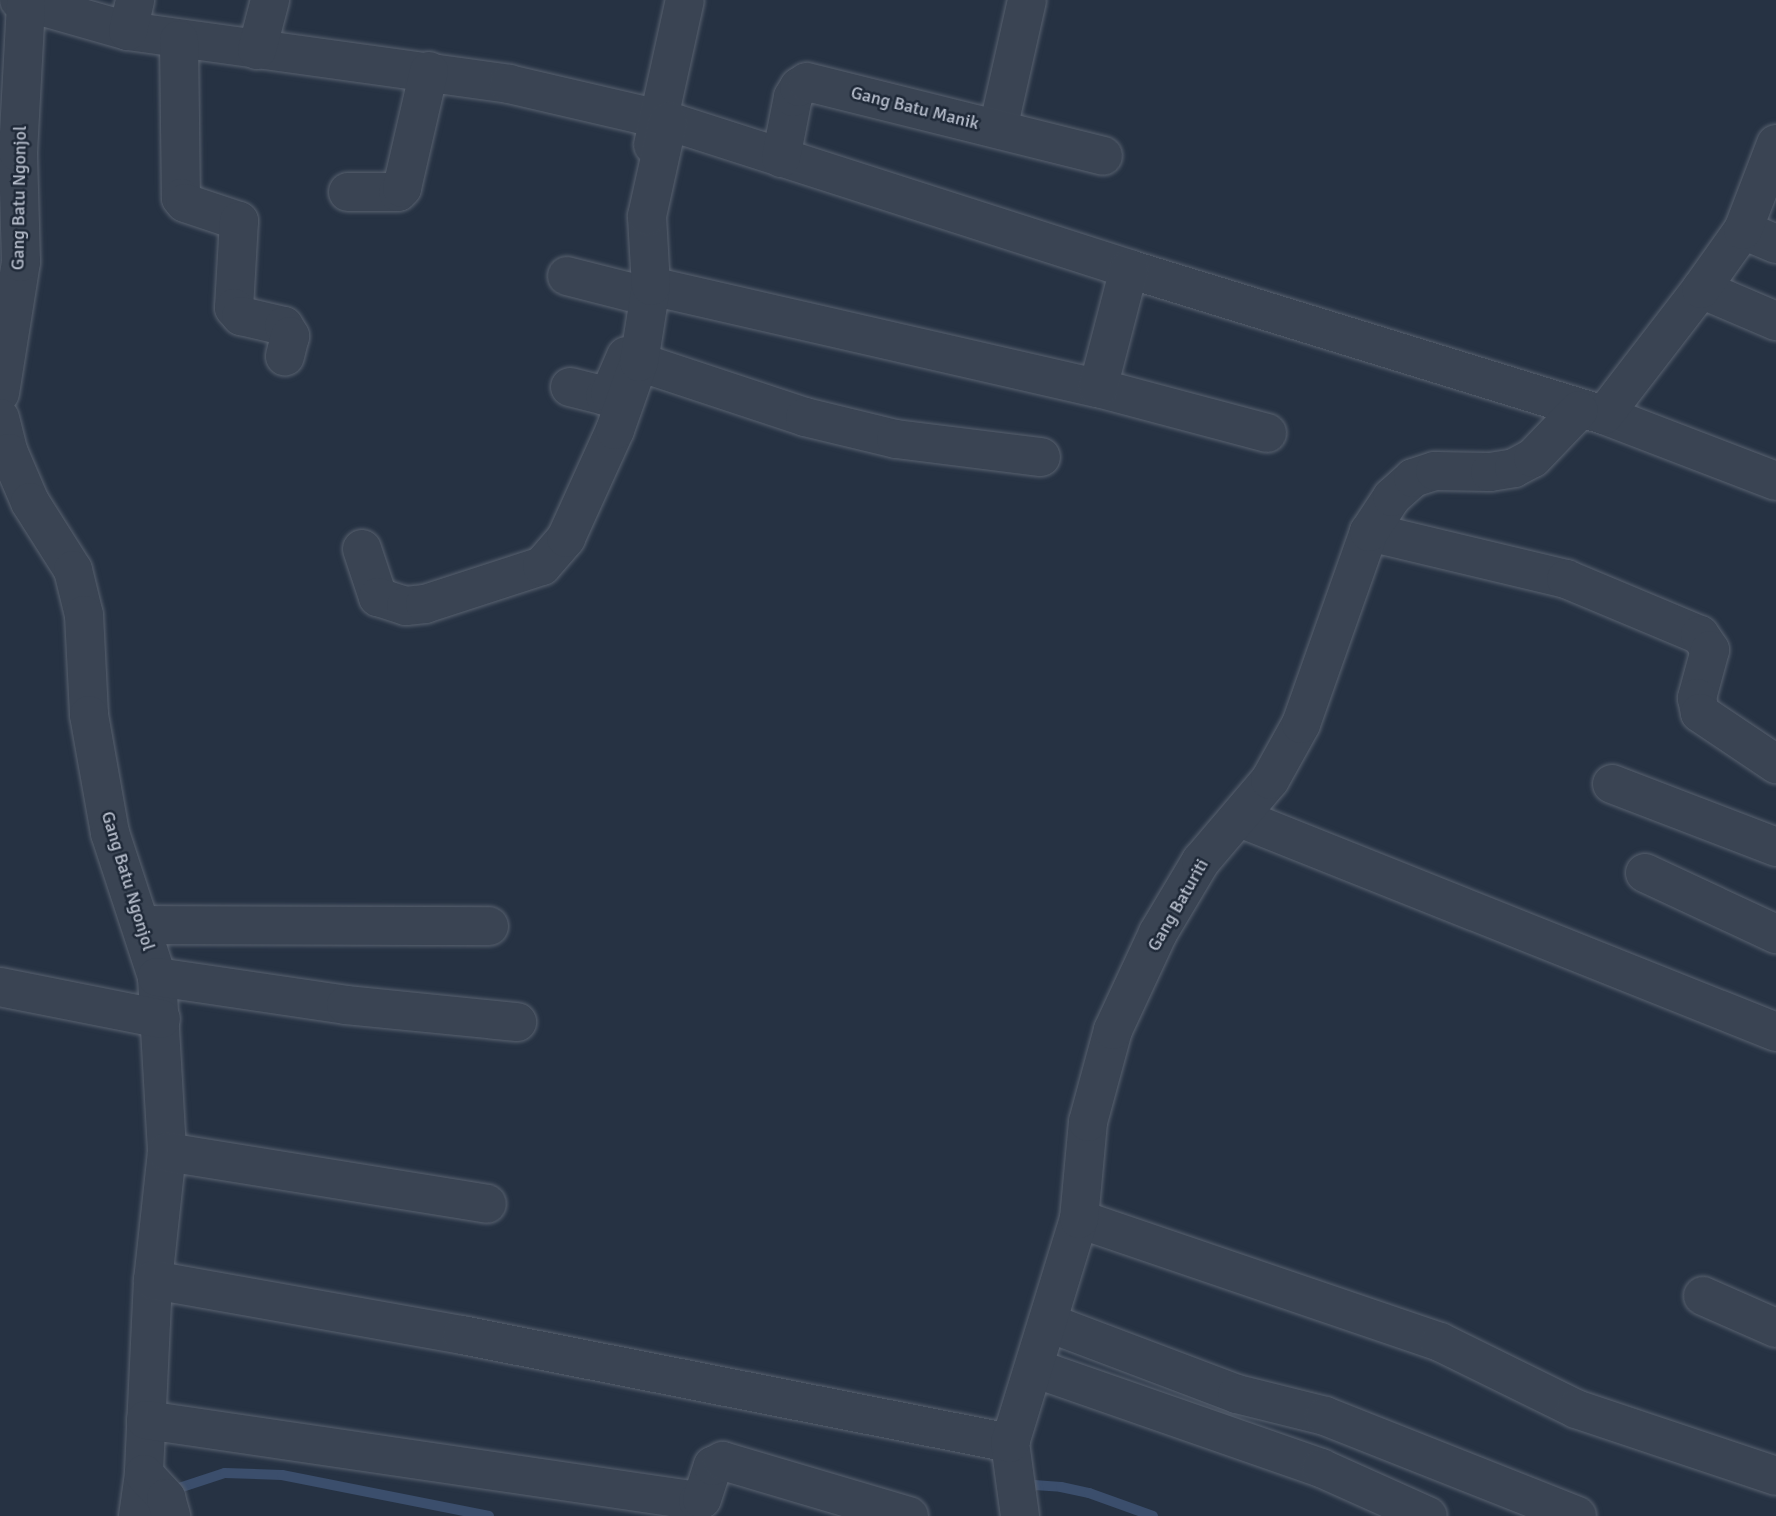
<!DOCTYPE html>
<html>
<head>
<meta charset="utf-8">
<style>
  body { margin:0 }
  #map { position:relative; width:1776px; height:1516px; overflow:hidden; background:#263243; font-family:Signika,sans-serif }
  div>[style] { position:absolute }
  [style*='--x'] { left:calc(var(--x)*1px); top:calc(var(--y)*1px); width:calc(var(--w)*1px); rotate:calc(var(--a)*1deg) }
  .stream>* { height:10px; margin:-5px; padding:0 5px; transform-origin:5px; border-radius:5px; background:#3b4e6c }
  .roads { filter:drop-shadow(0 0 2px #596270) drop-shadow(0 0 2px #596270) }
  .minor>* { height:38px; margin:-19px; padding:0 19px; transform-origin:19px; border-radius:19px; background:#3a4453 }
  span { translate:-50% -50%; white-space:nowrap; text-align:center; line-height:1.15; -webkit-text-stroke:5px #1f2938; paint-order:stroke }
  .street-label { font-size:18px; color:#b8bfcd }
</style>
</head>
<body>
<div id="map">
  <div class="stream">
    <div style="--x:1026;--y:1495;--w:13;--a:-51"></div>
    <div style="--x:1034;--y:1485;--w:27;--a:4"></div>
    <div style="--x:1061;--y:1487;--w:29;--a:12"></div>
    <div style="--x:1089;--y:1493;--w:68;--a:19.8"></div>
    <div style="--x:174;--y:1497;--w:10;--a:-61"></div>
    <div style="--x:179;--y:1488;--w:48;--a:-18.1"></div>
    <div style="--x:225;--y:1473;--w:57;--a:2"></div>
    <div style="--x:282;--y:1475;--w:211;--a:11.2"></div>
  </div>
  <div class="roads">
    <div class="minor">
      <div style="--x:19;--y:0;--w:113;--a:15.9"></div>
      <div style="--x:128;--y:31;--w:385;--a:7.9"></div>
      <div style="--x:509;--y:84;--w:163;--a:13.1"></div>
      <div style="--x:668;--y:121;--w:484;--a:17.8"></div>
      <div style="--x:1129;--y:269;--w:497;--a:17.1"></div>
      <div style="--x:1604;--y:415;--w:184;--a:21"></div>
      <div style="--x:128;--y:31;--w:32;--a:-77"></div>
      <div style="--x:179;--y:40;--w:158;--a:89.3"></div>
      <div style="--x:181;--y:198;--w:6;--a:51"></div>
      <div style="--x:185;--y:203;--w:57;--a:18.4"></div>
      <div style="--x:239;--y:221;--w:87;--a:93.3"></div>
      <div style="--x:234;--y:308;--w:11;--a:49"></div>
      <div style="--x:241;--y:316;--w:44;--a:13.1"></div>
      <div style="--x:284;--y:326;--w:12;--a:59"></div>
      <div style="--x:290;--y:336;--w:21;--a:104"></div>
      <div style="--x:257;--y:50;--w:52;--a:-75.4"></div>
      <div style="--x:998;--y:129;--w:132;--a:-77.3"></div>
      <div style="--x:653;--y:145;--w:148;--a:-77.6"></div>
      <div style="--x:781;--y:158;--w:62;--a:-78.9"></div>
      <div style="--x:793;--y:97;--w:12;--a:-59"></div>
      <div style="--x:799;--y:87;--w:9;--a:-32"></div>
      <div style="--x:807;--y:82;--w:305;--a:14"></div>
      <div style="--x:348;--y:192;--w:50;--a:0"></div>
      <div style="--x:398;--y:192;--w:6;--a:-45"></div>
      <div style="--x:402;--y:188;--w:120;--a:-77"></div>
      <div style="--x:1743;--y:230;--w:36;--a:23"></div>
      <div style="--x:567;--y:276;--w:65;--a:14.3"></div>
      <div style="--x:651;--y:286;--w:458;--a:12.9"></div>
      <div style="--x:1098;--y:388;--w:175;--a:14.9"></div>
      <div style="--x:1701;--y:289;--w:82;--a:23.1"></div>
      <div style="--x:639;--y:362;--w:175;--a:18.3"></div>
      <div style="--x:805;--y:417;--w:94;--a:13.6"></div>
      <div style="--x:896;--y:439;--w:146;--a:7.1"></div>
      <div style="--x:570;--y:387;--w:36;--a:14"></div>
      <div style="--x:605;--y:396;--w:6;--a:-31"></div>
      <div style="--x:610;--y:393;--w:40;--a:-66.6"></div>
      <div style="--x:1098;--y:388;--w:123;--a:-75.4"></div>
      <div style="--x:0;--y:393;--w:133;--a:-80.9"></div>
      <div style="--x:21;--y:262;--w:110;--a:-91.6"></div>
      <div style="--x:18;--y:152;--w:149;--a:-86.9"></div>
      <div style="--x:1604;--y:415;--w:159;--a:-52.4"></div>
      <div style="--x:1701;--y:289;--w:72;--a:-54.6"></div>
      <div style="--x:1743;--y:230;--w:92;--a:-69"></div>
      <div style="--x:0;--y:418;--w:36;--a:76"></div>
      <div style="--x:9;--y:453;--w:53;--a:66.8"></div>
      <div style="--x:30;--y:502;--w:80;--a:57.7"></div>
      <div style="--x:73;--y:570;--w:46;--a:76.3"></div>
      <div style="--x:84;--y:615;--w:100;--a:87.1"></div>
      <div style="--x:89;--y:715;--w:120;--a:79.9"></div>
      <div style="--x:110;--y:833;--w:151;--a:71.9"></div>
      <div style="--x:157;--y:977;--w:175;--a:86.7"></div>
      <div style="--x:167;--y:1152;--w:129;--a:96.2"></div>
      <div style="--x:153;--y:1280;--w:194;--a:92.7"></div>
      <div style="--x:144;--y:1474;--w:42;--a:98.1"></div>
      <div style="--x:1369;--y:532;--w:203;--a:13.4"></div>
      <div style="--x:1566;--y:579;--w:145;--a:22.7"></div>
      <div style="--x:1700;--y:635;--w:18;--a:56"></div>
      <div style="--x:1710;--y:650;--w:50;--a:105.2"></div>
      <div style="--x:1697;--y:698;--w:15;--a:79"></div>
      <div style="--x:1700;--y:713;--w:92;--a:33.9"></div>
      <div style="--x:362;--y:549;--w:51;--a:71.6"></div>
      <div style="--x:378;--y:597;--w:29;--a:18"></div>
      <div style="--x:406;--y:606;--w:19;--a:-6"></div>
      <div style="--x:425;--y:604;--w:123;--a:-18"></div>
      <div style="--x:542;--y:566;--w:37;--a:-49"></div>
      <div style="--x:566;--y:538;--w:119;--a:-65.6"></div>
      <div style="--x:615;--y:430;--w:72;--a:-70.6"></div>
      <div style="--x:639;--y:362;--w:77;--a:-81"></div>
      <div style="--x:651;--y:286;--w:70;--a:-93.3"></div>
      <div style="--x:647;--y:216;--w:97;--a:-77.5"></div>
      <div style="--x:1612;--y:784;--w:176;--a:21"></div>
      <div style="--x:1240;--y:818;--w:577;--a:21.76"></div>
      <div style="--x:1645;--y:873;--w:145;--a:25"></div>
      <div style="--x:141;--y:925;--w:348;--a:0.2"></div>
      <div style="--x:157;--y:977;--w:191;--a:8.4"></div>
      <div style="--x:346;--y:1005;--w:172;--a:5.7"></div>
      <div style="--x:0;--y:987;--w:164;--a:11.2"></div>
      <div style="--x:167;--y:1152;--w:324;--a:9.2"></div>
      <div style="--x:1079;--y:1219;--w:381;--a:18.8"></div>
      <div style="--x:1440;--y:1342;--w:152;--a:26.2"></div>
      <div style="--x:1576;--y:1409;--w:211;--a:18.5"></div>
      <div style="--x:153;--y:1280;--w:314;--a:10.1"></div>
      <div style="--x:462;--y:1335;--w:559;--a:11.15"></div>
      <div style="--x:1703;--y:1296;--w:80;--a:23.7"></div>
      <div style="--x:1049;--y:1323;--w:201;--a:20.7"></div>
      <div style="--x:1237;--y:1394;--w:91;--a:14"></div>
      <div style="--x:1325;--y:1416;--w:271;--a:21.6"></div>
      <div style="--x:1034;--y:1368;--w:304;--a:19.2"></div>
      <div style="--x:1321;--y:1468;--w:117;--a:24.2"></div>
      <div style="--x:146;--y:1420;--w:558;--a:8.35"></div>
      <div style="--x:698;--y:1501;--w:4;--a:-27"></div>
      <div style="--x:702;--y:1499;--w:35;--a:-72"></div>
      <div style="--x:713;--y:1466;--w:11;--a:-27"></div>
      <div style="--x:723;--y:1461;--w:194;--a:16.5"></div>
      <div style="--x:144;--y:1474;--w:33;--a:47"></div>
      <div style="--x:166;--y:1498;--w:19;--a:74"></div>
      <div style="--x:1020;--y:1516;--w:74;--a:-97.8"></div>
      <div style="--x:1010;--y:1443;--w:234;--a:-72.9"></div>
      <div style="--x:1079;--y:1219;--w:97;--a:-84.7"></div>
      <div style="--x:1088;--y:1122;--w:95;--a:-74.8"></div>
      <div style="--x:1113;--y:1030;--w:107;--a:-65.1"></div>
      <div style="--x:1158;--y:933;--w:84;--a:-59.2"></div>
      <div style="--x:1201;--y:861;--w:106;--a:-49.6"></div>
      <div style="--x:1270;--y:780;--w:64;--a:-61"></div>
      <div style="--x:1301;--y:724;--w:204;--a:-70.5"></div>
      <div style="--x:1369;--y:532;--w:42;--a:-56.7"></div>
      <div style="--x:1392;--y:497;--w:28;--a:-42"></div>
      <div style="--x:1413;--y:478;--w:23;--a:-18"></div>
      <div style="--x:1435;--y:471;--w:55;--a:1"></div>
      <div style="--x:1490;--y:472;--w:24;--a:-9"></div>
      <div style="--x:1514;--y:468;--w:21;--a:-28"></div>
      <div style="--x:1533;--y:458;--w:66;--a:-46.2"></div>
    </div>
  </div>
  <div class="street-label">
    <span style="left:915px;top:108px;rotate:14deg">Gang Batu Manik</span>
    <span style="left:19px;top:198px;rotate:-89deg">Gang Batu Ngonjol</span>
    <span style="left:128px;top:881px;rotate:73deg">Gang Batu Ngonjol</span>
    <span style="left:1178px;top:905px;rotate:-60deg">Gang Baturiti</span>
  </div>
</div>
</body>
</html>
